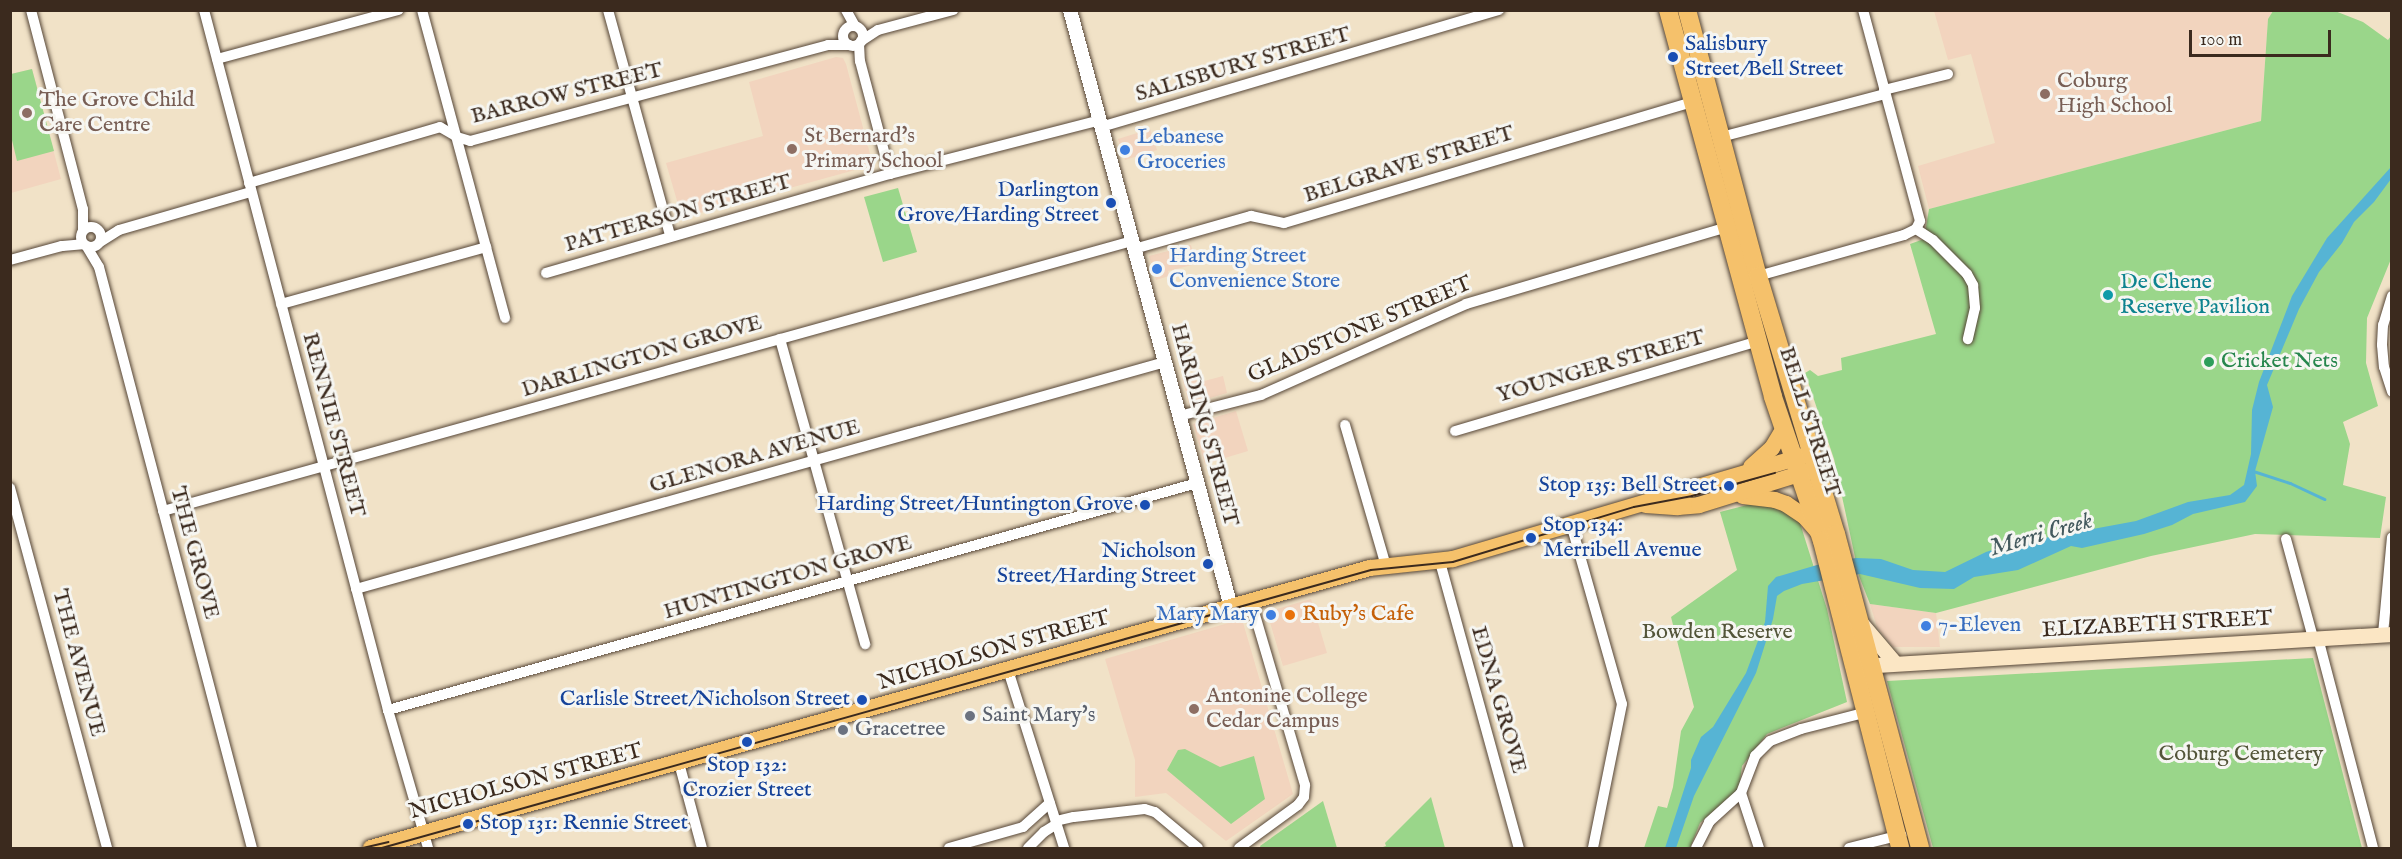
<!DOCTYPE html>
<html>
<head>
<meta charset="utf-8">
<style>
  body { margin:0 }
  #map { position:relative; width:2402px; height:859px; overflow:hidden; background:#f1e2c7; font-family:"IM FELL English",serif }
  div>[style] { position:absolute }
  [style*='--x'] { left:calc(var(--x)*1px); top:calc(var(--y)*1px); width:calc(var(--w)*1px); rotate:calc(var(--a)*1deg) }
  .built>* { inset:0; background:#f2d4be }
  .green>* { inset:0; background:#9ad68a }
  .water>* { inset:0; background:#56b4d4 }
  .stream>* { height:3px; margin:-1.5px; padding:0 1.5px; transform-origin:1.5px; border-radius:1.5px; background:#56b4d4 }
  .roads { filter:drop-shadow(0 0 2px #564637) drop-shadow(0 0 2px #564637) }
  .minor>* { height:10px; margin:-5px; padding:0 5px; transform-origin:5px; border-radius:5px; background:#fff }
  .minor>.ring { margin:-5px; padding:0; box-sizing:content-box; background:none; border:10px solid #fff; border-radius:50% }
  .tertiary>* { height:14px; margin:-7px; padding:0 7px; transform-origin:7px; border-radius:7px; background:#fff }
  .secondary>* { height:15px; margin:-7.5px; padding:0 7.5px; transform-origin:7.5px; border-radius:7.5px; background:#fbe6c4 }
  .primary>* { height:16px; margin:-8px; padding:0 8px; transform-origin:8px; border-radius:8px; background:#f5c16b }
  .trunk>* { height:18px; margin:-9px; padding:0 9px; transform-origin:9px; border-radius:9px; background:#f5c16b }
  .tram>* { height:1.5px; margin:-0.75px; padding:0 0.75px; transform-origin:0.75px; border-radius:0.75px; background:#3b2a1e }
  .dots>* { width:16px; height:16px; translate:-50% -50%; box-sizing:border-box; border:3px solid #f6f6f2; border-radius:50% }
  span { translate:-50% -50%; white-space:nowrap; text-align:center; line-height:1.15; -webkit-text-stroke:6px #f6f6f2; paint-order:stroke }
  .transit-label { font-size:22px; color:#164399 }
  .left { translate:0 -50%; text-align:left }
  .right { translate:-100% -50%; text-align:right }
  .street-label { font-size:22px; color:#3b2a1e }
  .education-label { font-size:22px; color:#785e54 }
  .shop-label { font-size:22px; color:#366cbe }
  .culture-label { font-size:22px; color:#0d838f }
  .leisure-label { font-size:22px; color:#27864d }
  .food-label { font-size:22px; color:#c56008 }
  .park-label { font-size:22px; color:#535539 }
  .worship-label { font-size:22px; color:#5b616d }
  .water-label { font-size:24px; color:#445a5e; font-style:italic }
  .frame { position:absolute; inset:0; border:12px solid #3b2a1e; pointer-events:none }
  .scale { position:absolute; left:2189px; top:30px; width:142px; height:27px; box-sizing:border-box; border:3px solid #3b2a1e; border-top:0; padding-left:8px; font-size:18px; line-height:21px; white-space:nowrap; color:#3b2a1e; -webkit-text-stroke:4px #f6f6f2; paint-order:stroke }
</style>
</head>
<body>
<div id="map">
  <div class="built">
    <div style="clip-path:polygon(1934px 11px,2273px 11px,2268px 19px,2261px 121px,1929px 209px,1918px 166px,1995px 143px,1971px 54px,1948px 60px)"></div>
    <div style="clip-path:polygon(836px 57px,843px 58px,846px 64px,873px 165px,682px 218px,666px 163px,763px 136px,749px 82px)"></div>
    <div style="clip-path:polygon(32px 69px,61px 179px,11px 193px,11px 74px)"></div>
    <div style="clip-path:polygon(1150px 129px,1157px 150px,1125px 160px,1118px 139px)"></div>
    <div style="clip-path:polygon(1191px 245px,1196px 264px,1168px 271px,1169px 276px,1156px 280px,1149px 256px)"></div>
    <div style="clip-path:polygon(1194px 374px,1197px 383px,1223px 376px,1227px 393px,1189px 404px,1182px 377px)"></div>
    <div style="clip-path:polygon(1236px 411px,1248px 451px,1205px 464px,1193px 424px)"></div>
    <div style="clip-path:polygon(1311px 599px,1327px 653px,1283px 666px,1267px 612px)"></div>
    <div style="clip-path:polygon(1870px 604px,1936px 613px,1940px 647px,1893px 647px,1877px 627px)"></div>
    <div style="clip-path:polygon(1242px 619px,1293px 794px,1226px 841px,1166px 793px,1135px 797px,1135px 760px,1105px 659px)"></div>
  </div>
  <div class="green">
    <div style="clip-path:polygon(2273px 11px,2335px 11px,2363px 22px,2388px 40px,2391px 36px,2391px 259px,2367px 318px,2366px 363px,2378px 406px,2343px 422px,2350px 444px,2343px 485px,2386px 497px,2380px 538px,2255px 534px,2151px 556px,1936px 613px,1870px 604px,1859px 576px,1834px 459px,1805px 373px,1810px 370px,1818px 376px,1842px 370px,1841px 358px,1936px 334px,1910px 244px,1924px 239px,1929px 209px,2261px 121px,2268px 19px)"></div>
    <div style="clip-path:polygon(32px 69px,54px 151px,17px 161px,11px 136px,11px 74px)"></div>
    <div style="clip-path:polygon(898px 188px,917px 252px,883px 262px,864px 197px)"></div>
    <div style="clip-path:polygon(1751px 504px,1770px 506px,1784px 511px,1800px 523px,1827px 609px,1847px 702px,1767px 734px,1742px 766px,1739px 789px,1700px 823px,1690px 848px,1644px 848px,1658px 806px,1667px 808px,1673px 787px,1681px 731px,1694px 707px,1671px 617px,1737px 570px,1720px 512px)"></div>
    <div style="clip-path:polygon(2313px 658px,2362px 848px,1933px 848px,1887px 681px)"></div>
    <div style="clip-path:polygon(1185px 749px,1220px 767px,1254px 756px,1265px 799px,1231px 824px,1167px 770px,1178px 750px)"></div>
    <div style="clip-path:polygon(1431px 797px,1445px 848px,1380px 848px,1386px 846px,1385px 843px)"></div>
    <div style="clip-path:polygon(1323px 801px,1337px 848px,1261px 848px,1260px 846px)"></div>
  </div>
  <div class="water">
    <div style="clip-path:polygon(2391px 167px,2391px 179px,2374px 202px,2354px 222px,2342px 243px,2319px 272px,2299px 309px,2267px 385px,2273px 407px,2255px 471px,2257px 486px,2245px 502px,2193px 514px,2172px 525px,2144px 534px,2082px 548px,2071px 546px,2018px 570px,1974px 577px,1954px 589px,1920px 588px,1860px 574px,1802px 584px,1784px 591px,1777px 596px,1773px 619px,1756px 673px,1694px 796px,1676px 848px,1665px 848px,1691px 768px,1691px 760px,1701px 737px,1713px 727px,1746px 673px,1765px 622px,1768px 586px,1776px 577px,1817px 565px,1856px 558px,1881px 559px,1913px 570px,1945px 572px,1986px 552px,2011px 544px,2136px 521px,2188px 502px,2230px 495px,2244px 485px,2251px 454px,2252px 410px,2259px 382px,2292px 296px,2327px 238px)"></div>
  </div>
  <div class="stream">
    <div style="--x:2253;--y:471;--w:39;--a:18"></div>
    <div style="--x:2290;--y:483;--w:38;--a:25"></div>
  </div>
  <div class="roads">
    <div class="minor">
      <div style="--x:31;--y:10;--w:206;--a:75.4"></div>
      <div style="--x:83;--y:209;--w:21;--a:90"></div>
      <div style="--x:204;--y:10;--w:724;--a:75.27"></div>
      <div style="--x:388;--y:710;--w:144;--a:73.8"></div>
      <div style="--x:422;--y:10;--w:319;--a:74.9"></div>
      <div style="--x:608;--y:10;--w:233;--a:74.6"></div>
      <div style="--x:846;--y:10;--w:18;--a:61"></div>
      <div class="ring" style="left:843px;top:26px;width:10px;height:10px"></div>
      <div style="--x:861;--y:41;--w:20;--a:-33"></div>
      <div style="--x:878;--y:30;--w:78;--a:-14.9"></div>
      <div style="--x:859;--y:44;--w:17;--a:87"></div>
      <div style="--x:860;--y:61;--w:117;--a:75.1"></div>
      <div style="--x:217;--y:59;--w:188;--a:-15.1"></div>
      <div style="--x:1884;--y:90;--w:66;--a:-14"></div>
      <div style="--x:1101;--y:127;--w:415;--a:-16.4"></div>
      <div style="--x:1721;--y:137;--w:170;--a:-14.7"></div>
      <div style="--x:249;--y:183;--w:199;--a:-16.3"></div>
      <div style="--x:440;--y:127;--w:20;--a:30"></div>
      <div style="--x:457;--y:137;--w:14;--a:17"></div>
      <div style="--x:470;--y:141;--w:371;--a:-15"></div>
      <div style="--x:828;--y:45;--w:21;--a:0"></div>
      <div class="ring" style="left:81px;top:227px;width:10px;height:10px"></div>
      <div style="--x:1916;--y:229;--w:20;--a:33"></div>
      <div style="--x:1933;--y:240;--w:48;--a:45"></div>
      <div style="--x:1967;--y:274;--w:13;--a:61"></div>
      <div style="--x:1973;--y:285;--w:23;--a:85"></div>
      <div style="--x:1975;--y:308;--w:32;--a:103"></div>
      <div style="--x:100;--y:242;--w:22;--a:-32"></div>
      <div style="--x:119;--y:230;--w:137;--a:-16.1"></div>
      <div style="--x:87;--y:247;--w:23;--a:59"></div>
      <div style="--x:99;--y:267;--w:601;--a:75.25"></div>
      <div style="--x:1134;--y:249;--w:122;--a:-15.8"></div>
      <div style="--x:1251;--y:216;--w:34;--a:12"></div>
      <div style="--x:1284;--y:223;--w:427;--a:-16.5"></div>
      <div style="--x:10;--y:260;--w:54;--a:-15.1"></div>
      <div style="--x:62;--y:246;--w:21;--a:-5"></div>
      <div style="--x:546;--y:273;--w:358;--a:-16.1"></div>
      <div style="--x:890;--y:174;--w:217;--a:-14.4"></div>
      <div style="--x:1758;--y:276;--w:152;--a:-15.7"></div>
      <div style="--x:1904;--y:235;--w:13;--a:-27"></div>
      <div style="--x:1916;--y:229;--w:9;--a:-63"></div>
      <div style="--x:1920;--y:221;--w:219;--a:-105.1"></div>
      <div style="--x:2392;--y:296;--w:30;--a:107"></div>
      <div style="--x:2383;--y:325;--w:20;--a:93"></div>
      <div style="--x:2382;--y:345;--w:22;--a:85"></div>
      <div style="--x:2384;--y:367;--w:26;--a:72"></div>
      <div style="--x:281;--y:304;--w:213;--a:-15.5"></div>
      <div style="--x:780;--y:339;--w:317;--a:74.4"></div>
      <div style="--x:1179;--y:416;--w:85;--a:-14.4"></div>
      <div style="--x:1261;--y:395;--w:224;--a:-23.9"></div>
      <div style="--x:1466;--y:304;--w:272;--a:-16.4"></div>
      <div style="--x:1345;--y:425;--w:147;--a:73.8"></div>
      <div style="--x:1455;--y:431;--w:317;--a:-16.5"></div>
      <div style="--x:10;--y:488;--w:373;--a:74.9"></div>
      <div style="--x:163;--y:511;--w:1006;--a:-15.57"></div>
      <div style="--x:1571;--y:524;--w:187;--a:74.2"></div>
      <div style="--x:1622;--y:704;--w:147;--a:101.4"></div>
      <div style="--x:2286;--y:539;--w:103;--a:74.7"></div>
      <div style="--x:1440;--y:562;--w:297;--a:74.6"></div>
      <div style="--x:356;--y:589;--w:840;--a:-15.67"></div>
      <div style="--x:2383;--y:634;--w:97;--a:-84.7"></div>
      <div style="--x:2318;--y:638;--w:217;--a:75.3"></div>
      <div style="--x:1008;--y:670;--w:187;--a:72.5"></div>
      <div style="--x:388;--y:710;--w:840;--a:-15.67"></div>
      <div style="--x:679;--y:763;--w:88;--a:74.9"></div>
      <div style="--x:1741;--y:793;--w:40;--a:-69"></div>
      <div style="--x:1755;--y:756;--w:21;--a:-45"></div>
      <div style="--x:1770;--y:741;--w:33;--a:-21"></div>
      <div style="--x:1801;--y:729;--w:65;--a:-14.3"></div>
      <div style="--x:1741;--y:793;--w:58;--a:71.9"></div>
      <div style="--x:1056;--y:821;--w:18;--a:-13"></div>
      <div style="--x:1074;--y:817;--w:71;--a:-6.4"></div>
      <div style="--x:1145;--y:809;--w:10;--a:17"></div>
      <div style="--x:1155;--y:812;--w:56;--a:39.9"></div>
      <div style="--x:949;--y:848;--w:77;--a:-15.8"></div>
      <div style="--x:1023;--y:827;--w:36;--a:-42"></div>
      <div style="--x:1028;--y:848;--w:23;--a:-45"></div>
      <div style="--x:1044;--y:832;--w:15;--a:-32"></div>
      <div style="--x:1239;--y:848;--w:73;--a:-36.1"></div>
      <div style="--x:1298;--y:805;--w:10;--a:-53"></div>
      <div style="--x:1304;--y:797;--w:12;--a:-85"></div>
      <div style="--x:1305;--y:785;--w:191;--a:-106.4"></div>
      <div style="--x:1696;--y:848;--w:29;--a:-63"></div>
      <div style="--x:1709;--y:822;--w:43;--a:-42.2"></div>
      <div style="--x:1849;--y:848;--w:54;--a:-14"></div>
    </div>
    <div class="tertiary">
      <div style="--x:1070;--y:10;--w:618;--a:74.91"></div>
    </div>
    <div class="secondary">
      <div style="--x:1861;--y:623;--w:51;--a:49.8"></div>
      <div style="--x:1860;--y:666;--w:533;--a:-3.44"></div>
    </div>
    <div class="primary">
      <div style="--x:1751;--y:467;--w:28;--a:-42"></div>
      <div style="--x:1772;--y:448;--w:21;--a:-59"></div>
      <div style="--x:1743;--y:496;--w:32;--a:7"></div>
      <div style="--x:1775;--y:500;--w:12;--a:20"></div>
      <div style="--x:1786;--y:504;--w:23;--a:34"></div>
      <div style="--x:1805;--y:517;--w:21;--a:49"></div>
      <div style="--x:1646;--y:505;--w:32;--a:4"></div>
      <div style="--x:1678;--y:507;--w:21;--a:-5"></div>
      <div style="--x:1699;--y:505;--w:118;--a:-17.2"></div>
      <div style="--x:371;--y:848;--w:1037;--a:-15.66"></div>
      <div style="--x:1370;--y:568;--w:83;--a:-6.2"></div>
      <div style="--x:1453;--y:559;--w:369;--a:-16.4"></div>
    </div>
    <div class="trunk">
      <div style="--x:1668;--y:10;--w:401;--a:74.8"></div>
      <div style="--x:1773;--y:397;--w:152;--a:71.2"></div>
      <div style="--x:1822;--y:541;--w:317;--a:75.7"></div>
      <div style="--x:1687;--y:10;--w:275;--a:75.1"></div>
      <div style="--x:1758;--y:276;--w:270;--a:73.2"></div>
      <div style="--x:1836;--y:534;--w:325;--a:75"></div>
    </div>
  </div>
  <div class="tram">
    <div style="--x:363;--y:848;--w:26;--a:-13"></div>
    <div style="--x:382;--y:848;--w:1027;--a:-15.7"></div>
    <div style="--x:1371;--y:570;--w:82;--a:-5.6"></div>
    <div style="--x:1453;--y:562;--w:189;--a:-16.9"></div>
    <div style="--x:1634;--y:507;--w:59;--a:-10.7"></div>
    <div style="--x:1692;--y:496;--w:86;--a:-15.5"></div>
  </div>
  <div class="dots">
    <div style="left:1673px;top:57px;background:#1a4fb4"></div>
    <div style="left:2045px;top:94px;background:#8d6e63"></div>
    <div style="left:27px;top:113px;background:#8d6e63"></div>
    <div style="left:792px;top:149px;background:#8d6e63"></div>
    <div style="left:1125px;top:150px;background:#3f7fe0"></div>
    <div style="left:1111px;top:203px;background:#1a4fb4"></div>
    <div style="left:1157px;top:269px;background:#3f7fe0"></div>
    <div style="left:2108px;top:295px;background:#0f9aa8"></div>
    <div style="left:2209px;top:362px;background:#2e9e5b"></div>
    <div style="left:1729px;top:486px;background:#1a4fb4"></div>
    <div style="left:1145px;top:505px;background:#1a4fb4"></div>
    <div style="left:1531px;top:538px;background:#1a4fb4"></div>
    <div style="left:1208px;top:564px;background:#1a4fb4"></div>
    <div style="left:1271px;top:615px;background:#3f7fe0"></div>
    <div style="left:1290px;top:615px;background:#e8710a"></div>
    <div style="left:1926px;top:626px;background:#3f7fe0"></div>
    <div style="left:862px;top:700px;background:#1a4fb4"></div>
    <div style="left:1194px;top:709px;background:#8d6e63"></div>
    <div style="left:970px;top:716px;background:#6b7280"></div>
    <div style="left:843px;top:730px;background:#6b7280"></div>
    <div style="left:747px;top:742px;background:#1a4fb4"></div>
    <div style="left:468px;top:824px;background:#1a4fb4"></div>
  </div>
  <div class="transit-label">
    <span class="left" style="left:1685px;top:57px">Salisbury<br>Street/Bell Street</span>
    <span class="right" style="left:1099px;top:203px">Darlington<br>Grove/Harding Street</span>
    <span class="right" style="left:1717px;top:486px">Stop 135: Bell Street</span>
    <span class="right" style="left:1133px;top:505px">Harding Street/Huntington Grove</span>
    <span class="left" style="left:1543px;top:538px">Stop 134:<br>Merribell Avenue</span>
    <span class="right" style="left:1196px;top:564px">Nicholson<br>Street/Harding Street</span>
    <span class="right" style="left:850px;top:700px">Carlisle Street/Nicholson Street</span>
    <span style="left:747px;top:778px">Stop 132:<br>Crozier Street</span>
    <span class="left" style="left:480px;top:824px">Stop 131: Rennie Street</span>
  </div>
  <div class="street-label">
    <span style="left:1243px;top:65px;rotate:-16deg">SALISBURY STREET</span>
    <span style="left:567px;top:94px;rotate:-14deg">BARROW STREET</span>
    <span style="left:1409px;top:165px;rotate:-17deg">BELGRAVE STREET</span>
    <span style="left:678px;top:214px;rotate:-16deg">PATTERSON STREET</span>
    <span style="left:1360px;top:330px;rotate:-23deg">GLADSTONE STREET</span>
    <span style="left:642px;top:357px;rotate:-16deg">DARLINGTON GROVE</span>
    <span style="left:1601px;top:367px;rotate:-16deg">YOUNGER STREET</span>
    <span style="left:1809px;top:422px;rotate:72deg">BELL STREET</span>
    <span style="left:333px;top:425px;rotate:75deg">RENNIE STREET</span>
    <span style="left:1204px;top:425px;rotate:75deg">HARDING STREET</span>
    <span style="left:755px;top:457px;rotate:-16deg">GLENORA AVENUE</span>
    <span style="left:194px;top:553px;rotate:75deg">THE GROVE</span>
    <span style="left:788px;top:578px;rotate:-16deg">HUNTINGTON GROVE</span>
    <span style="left:2157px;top:625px;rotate:-3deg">ELIZABETH STREET</span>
    <span style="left:994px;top:651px;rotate:-16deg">NICHOLSON STREET</span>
    <span style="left:78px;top:663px;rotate:75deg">THE AVENUE</span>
    <span style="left:1498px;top:700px;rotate:74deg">EDNA GROVE</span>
    <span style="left:526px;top:782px;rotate:-15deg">NICHOLSON STREET</span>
  </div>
  <div class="education-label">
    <span class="left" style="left:2057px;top:94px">Coburg<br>High School</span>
    <span class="left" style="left:39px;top:113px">The Grove Child<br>Care Centre</span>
    <span class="left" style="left:804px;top:149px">St Bernard's<br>Primary School</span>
    <span class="left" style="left:1206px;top:709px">Antonine College<br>Cedar Campus</span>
  </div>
  <div class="shop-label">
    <span class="left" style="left:1137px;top:150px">Lebanese<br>Groceries</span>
    <span class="left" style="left:1169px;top:269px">Harding Street<br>Convenience Store</span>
    <span class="right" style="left:1259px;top:615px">Mary Mary</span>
    <span class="left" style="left:1938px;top:626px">7-Eleven</span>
  </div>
  <div class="culture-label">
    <span class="left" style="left:2120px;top:295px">De Chene<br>Reserve Pavilion</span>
  </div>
  <div class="leisure-label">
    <span class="left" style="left:2221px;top:362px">Cricket Nets</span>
  </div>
  <div class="food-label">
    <span class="left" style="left:1302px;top:615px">Ruby's Cafe</span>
  </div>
  <div class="park-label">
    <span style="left:1717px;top:633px">Bowden Reserve</span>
    <span style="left:2241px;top:755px">Coburg Cemetery</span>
  </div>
  <div class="worship-label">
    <span class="left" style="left:982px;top:716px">Saint Mary's</span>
    <span class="left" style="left:855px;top:730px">Gracetree</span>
  </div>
  <div class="water-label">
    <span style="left:2041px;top:535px;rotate:-16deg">Merri Creek</span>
  </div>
  <div class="frame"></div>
  <div class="scale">100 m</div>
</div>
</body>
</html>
